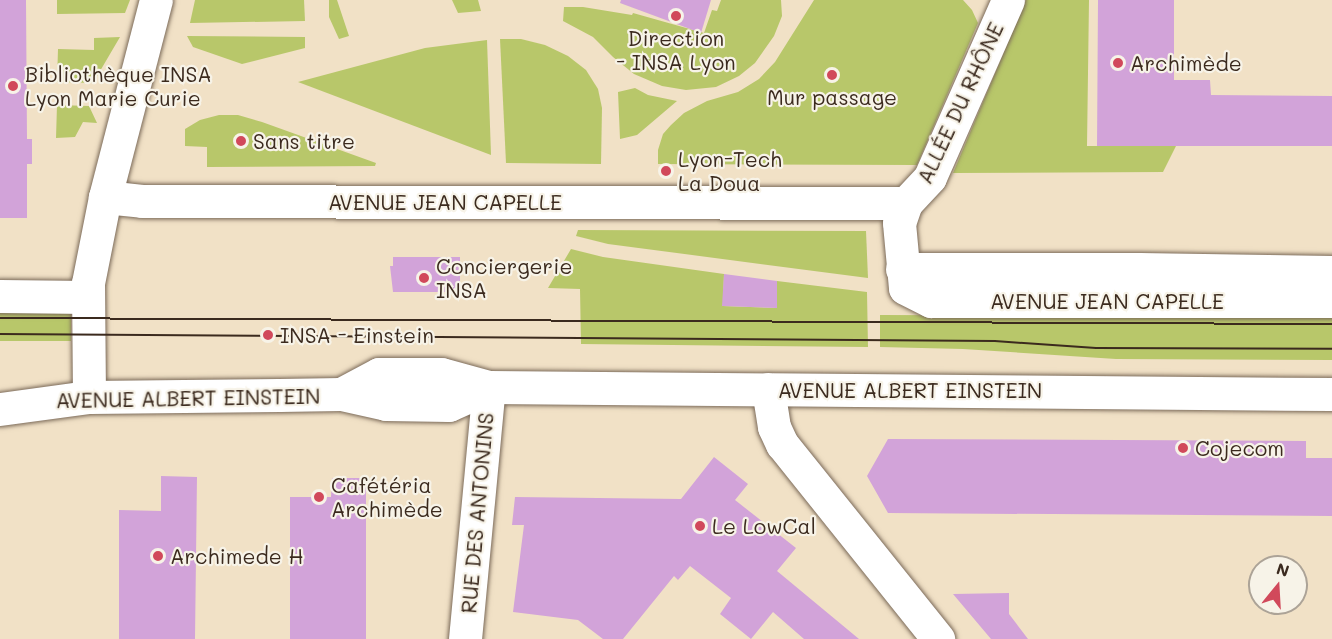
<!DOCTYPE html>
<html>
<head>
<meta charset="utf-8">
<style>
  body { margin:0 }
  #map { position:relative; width:1332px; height:639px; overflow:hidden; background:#f1e1c6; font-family:Mali,sans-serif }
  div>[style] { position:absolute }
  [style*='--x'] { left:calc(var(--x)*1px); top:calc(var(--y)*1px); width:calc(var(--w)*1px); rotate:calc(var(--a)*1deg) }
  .green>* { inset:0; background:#b8c76a }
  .building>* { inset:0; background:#d2a3d9 }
  .roads { filter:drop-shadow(0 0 2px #7b6a59) drop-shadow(0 0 2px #7b6a59) }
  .minor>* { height:33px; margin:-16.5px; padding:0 16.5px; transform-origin:16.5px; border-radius:16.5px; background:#fff }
  .tertiary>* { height:33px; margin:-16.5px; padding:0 16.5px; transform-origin:16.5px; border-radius:16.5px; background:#fff }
  .tram>* { height:1.5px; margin:-0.75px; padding:0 0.75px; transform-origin:0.75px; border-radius:0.75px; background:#3b2a1e }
  .dots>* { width:16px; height:16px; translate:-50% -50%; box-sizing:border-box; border:3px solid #f7f3e8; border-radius:50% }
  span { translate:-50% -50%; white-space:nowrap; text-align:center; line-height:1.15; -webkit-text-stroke:4.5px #f7f3e8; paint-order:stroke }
  .poi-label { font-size:21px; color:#3b2a1e }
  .left { translate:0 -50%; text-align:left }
  .street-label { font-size:21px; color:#3b2a1e }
  .north { position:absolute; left:1248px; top:555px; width:60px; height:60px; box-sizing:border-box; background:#f7f3e8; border:2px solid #aca397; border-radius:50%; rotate:18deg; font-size:16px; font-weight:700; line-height:24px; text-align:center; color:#3b2a1e }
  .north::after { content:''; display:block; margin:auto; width:21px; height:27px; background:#d1495b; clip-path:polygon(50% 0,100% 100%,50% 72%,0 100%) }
</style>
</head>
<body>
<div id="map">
  <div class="green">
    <div style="clip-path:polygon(57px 0,130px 0,125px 13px,57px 14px)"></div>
    <div style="clip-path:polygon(195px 0,304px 0,305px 21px,190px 23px)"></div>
    <div style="clip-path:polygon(329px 0,337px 0,349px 36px,339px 39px,329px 17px)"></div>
    <div style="clip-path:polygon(452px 0,478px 0,481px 11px,458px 13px)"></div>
    <div style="clip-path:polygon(721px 0,781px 0,782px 16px,774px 36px,755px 63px,739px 76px,716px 87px,686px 90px,662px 86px,634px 74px,613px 57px,593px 37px,563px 21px,564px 7px,583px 7px,632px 15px,633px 13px,704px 33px,712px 10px,717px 11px)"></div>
    <div style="clip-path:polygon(814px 0,963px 0,972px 10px,978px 23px,917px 165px,658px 164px,658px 150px,663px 134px,671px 125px,684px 113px,707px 101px,738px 92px,759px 79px,775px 62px)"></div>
    <div style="clip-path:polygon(1026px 0,1089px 0,1087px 146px,1176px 146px,1163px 172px,953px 173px)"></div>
    <div style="clip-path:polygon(187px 36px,305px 37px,305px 48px,242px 64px,193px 47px)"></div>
    <div style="clip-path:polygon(120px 37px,93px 83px,57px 82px,58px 49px,94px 50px,94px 38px)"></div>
    <div style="clip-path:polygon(500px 39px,521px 39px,545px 45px,568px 56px,586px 70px,598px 89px,602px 108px,601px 164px,506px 163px)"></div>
    <div style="clip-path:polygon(487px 40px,491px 155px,298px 82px,425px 48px)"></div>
    <div style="clip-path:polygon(635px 88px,648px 95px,677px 101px,637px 135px,620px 139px,618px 92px)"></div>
    <div style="clip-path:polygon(57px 105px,89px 106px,97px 123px,83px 122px,75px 137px,56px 138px)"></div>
    <div style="clip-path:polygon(219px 115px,238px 115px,262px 122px,376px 163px,375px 166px,207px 167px,207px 147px,185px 146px,185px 129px,200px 120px)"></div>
    <div style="clip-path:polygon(578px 230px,866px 231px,868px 278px,608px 244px,576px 236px)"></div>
    <div style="clip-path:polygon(571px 249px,603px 257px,724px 274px,723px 306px,777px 308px,777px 281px,867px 292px,868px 347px,581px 344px,580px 289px,548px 288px)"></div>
    <div style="clip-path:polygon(0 304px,71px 311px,71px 341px,0 341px)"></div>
    <div style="clip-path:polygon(880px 315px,1332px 317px,1332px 360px,1116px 359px,963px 349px,880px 347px)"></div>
  </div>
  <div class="building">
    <div style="clip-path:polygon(0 0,26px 0,27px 139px,32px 139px,32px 164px,27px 164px,27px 218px,0 218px)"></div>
    <div style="clip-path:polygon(621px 0,711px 0,701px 33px,620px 3px)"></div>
    <div style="clip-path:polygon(1098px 0,1174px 0,1174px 80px,1210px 80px,1211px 95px,1332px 96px,1332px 146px,1097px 146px)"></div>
    <div style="clip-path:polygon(393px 257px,460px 257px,460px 292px,393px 292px,390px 266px,393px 266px)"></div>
    <div style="clip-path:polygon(724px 274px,777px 281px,777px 308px,722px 306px)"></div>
    <div style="clip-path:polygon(888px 439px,1306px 441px,1306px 458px,1332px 458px,1332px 516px,888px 513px,867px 476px)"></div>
    <div style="clip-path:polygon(714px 457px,748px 484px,735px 500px,796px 548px,777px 571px,859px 639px,804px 639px,773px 612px,751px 639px,720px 614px,731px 598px,690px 566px,678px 580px,674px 576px,623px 639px,603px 639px,578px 620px,513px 612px,524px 525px,512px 525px,515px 497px,681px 499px)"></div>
    <div style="clip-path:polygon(161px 476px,197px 477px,195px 639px,119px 639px,119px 510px,161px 511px)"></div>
    <div style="clip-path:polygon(332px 478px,366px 478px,366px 639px,290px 639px,290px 497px,331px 497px)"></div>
    <div style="clip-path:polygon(1009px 593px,1009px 614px,1028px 639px,991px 639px,953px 594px)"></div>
  </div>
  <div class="roads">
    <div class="minor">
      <div style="--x:105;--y:197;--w:203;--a:-75.5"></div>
      <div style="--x:906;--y:203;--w:35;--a:-47"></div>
      <div style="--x:930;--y:177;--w:193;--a:-66.2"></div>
      <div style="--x:902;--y:269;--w:237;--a:0"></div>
      <div style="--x:1139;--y:269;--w:193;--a:0.9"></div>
      <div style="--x:0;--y:296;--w:88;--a:0.7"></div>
      <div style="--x:768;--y:389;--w:38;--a:81"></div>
      <div style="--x:774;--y:427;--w:19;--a:65"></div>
      <div style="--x:782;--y:444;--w:250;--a:51.3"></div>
      <div style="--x:89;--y:397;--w:114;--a:-90.5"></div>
      <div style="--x:88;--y:283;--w:88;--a:-78.8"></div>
      <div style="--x:105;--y:197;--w:37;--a:6"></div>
      <div style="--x:142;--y:201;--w:764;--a:0.15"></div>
      <div style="--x:906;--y:203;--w:21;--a:109"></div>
      <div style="--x:899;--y:223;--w:65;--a:84.7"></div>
      <div style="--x:905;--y:288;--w:29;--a:27"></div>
      <div style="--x:931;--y:301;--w:401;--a:0"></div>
      <div style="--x:465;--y:639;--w:253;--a:-84.6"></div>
    </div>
    <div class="tertiary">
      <div style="--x:341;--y:394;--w:43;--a:-27.8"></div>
      <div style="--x:379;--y:374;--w:62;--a:0"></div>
      <div style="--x:441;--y:374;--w:50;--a:15.2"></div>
      <div style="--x:489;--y:387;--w:843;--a:0.48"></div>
      <div style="--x:0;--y:409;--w:90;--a:-7.7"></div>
      <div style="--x:89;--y:397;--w:190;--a:-0.6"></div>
      <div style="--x:279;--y:395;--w:62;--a:-0.9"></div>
      <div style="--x:341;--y:394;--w:46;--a:12.5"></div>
      <div style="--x:386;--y:404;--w:63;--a:0.9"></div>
      <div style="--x:449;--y:405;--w:44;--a:-24.2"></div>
    </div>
  </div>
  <div class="tram">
    <div style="--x:0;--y:318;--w:1332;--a:0.26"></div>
    <div style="--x:0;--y:334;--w:995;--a:0.4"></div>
    <div style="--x:995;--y:341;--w:101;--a:4"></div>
    <div style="--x:1096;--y:348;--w:236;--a:0.2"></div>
  </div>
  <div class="dots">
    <div style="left:676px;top:16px;background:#d1495b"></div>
    <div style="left:1118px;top:63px;background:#d1495b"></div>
    <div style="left:832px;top:75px;background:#d1495b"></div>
    <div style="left:13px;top:86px;background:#d1495b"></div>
    <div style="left:241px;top:141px;background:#d1495b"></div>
    <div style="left:666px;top:171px;background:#d1495b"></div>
    <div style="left:424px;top:278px;background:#d1495b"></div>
    <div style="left:268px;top:335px;background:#d1495b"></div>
    <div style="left:1183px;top:448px;background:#d1495b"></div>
    <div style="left:319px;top:497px;background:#d1495b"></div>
    <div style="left:700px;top:526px;background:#d1495b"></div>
    <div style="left:158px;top:556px;background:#d1495b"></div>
  </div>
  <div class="poi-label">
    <span style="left:676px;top:50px">Direction<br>- INSA Lyon</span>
    <span class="left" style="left:1130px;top:63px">Archimède</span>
    <span class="left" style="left:25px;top:86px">Bibliothèque INSA<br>Lyon Marie Curie</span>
    <span style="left:832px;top:97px">Mur passage</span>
    <span class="left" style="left:253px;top:141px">Sans titre</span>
    <span class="left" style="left:678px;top:171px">Lyon-Tech<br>La Doua</span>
    <span class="left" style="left:436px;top:278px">Conciergerie<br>INSA</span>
    <span class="left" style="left:280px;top:335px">INSA - Einstein</span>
    <span class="left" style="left:1195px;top:448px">Cojecom</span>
    <span class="left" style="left:331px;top:497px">Cafétéria<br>Archimède</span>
    <span class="left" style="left:712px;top:526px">Le LowCal</span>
    <span class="left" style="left:170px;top:556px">Archimede H</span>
  </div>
  <div class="street-label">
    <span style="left:960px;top:103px;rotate:-65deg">ALLÉE DU RHÔNE</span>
    <span style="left:445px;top:202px">AVENUE JEAN CAPELLE</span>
    <span style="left:1107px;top:301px">AVENUE JEAN CAPELLE</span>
    <span style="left:910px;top:390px">AVENUE ALBERT EINSTEIN</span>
    <span style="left:188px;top:398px;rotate:-1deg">AVENUE ALBERT EINSTEIN</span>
    <span style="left:477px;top:513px;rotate:-85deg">RUE DES ANTONINS</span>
  </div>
  <div class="north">N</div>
</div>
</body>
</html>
